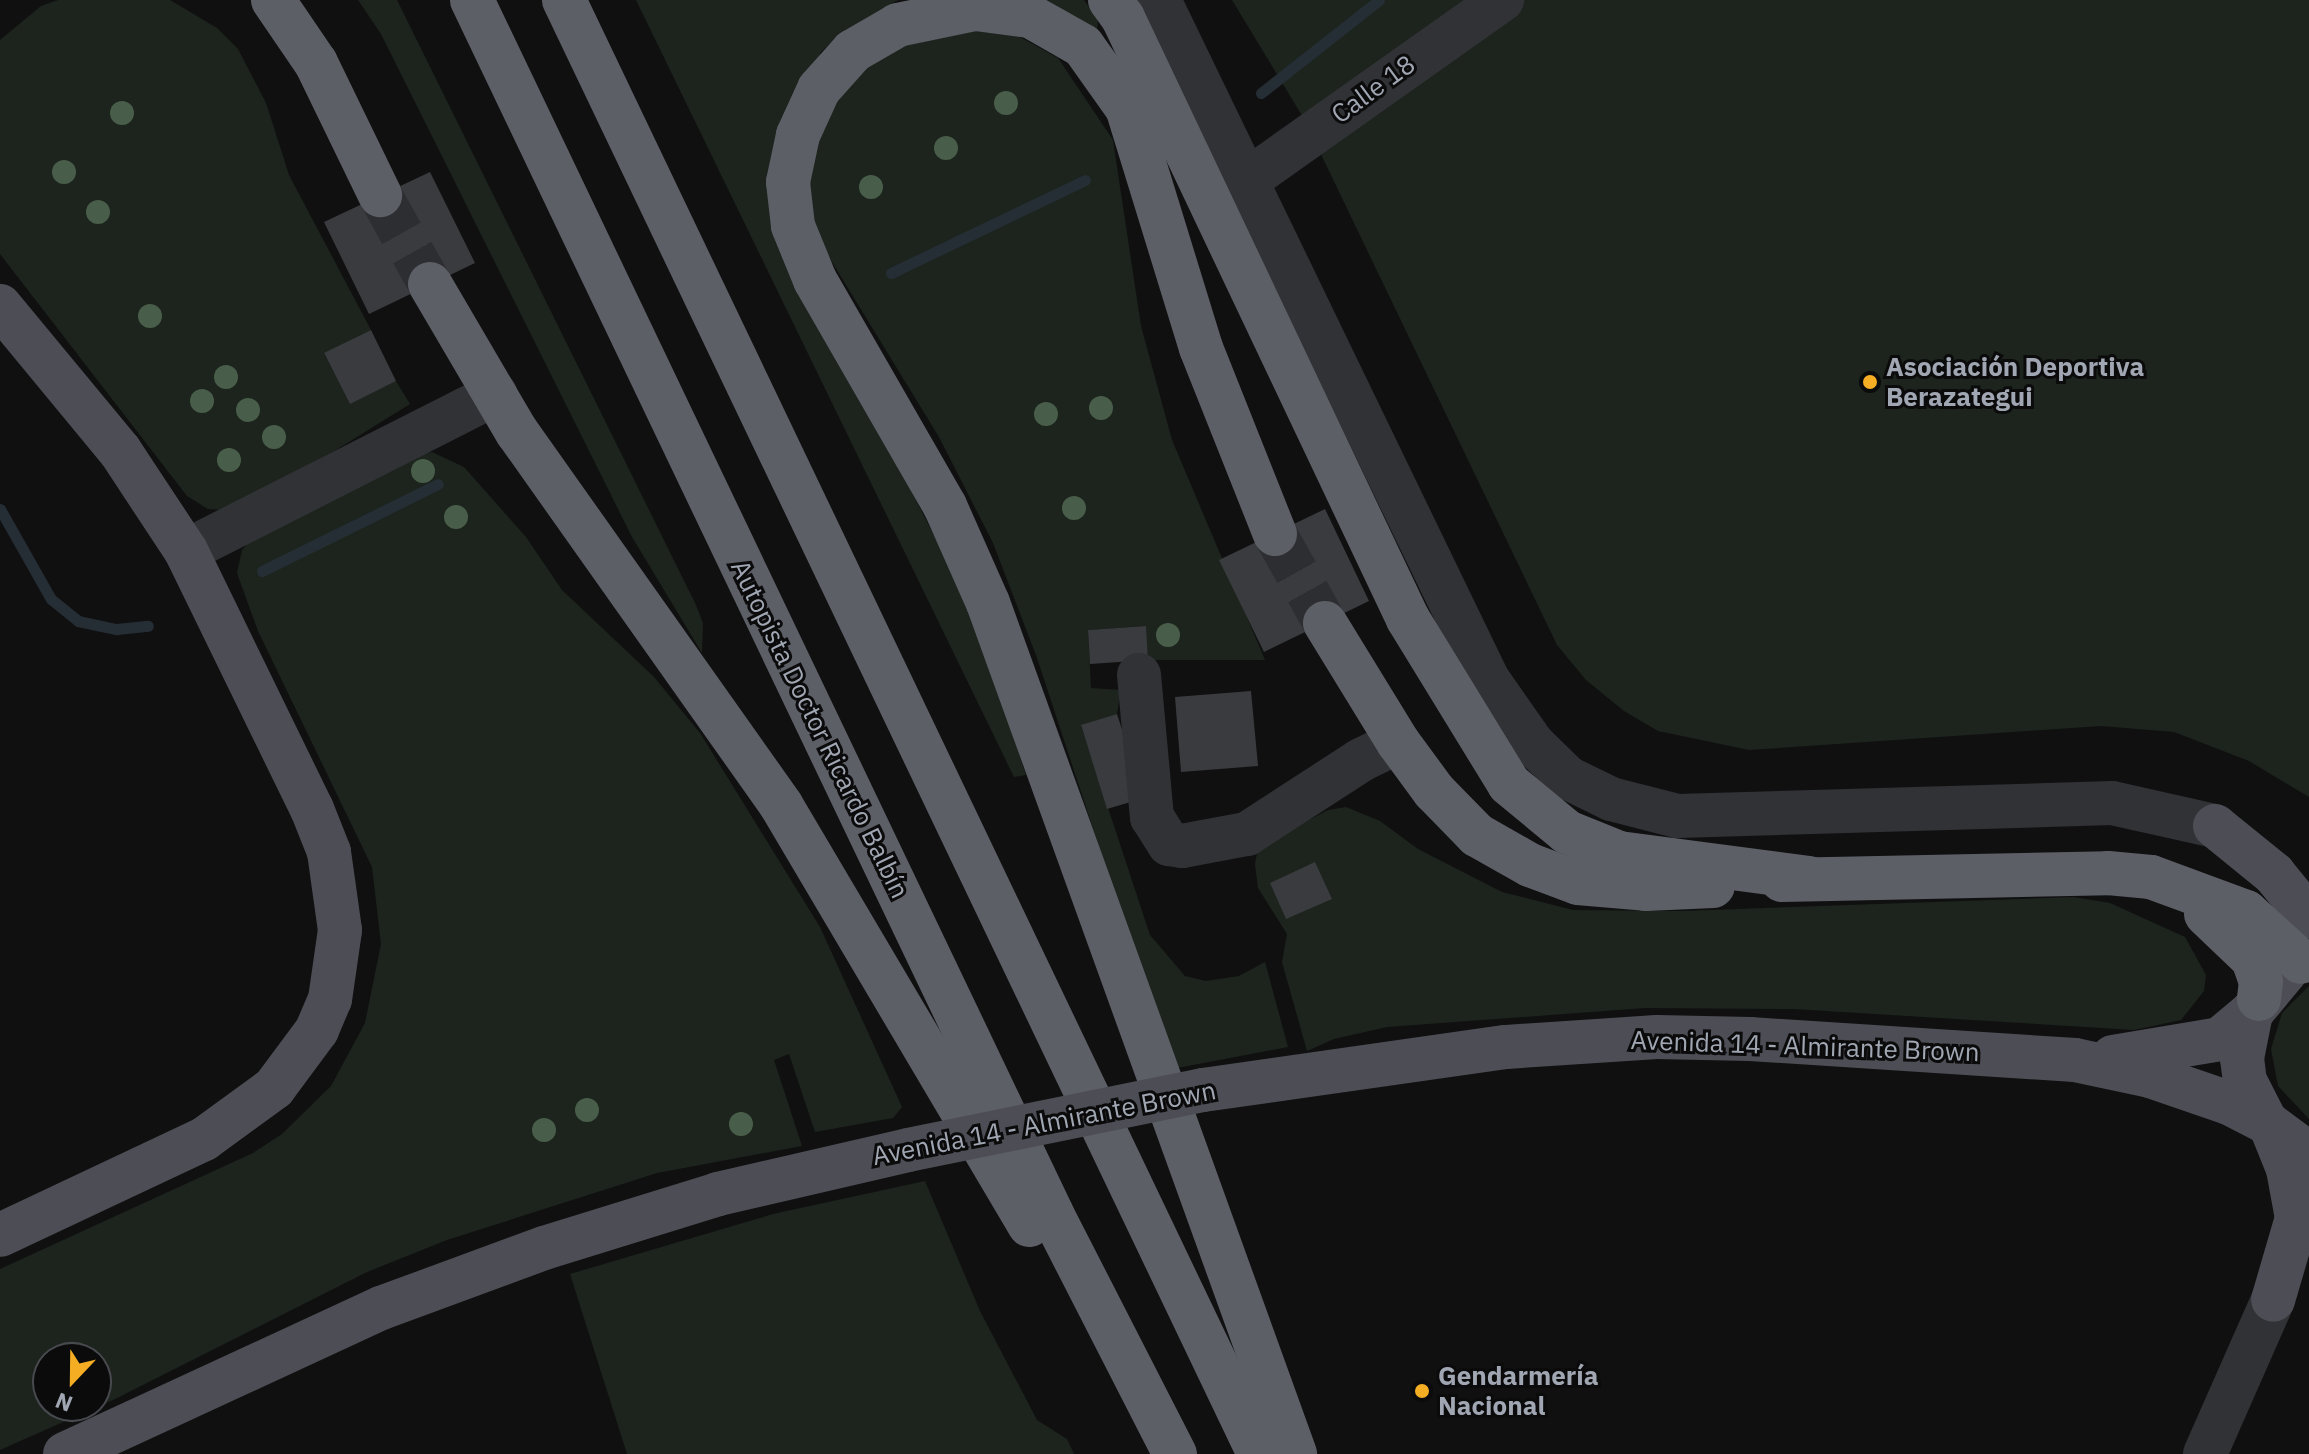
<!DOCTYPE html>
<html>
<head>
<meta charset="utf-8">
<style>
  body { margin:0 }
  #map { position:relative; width:2309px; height:1454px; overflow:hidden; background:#101011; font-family:"IBM Plex Sans",sans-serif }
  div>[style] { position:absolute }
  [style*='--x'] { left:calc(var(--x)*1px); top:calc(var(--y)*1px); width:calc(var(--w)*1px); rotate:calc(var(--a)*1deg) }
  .green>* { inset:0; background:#1c241d }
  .stream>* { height:11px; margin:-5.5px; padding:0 5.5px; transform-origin:5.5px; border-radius:5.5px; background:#262e35 }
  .building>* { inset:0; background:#3a3b3e }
  .highway-tunnel>* { height:44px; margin-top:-22px; transform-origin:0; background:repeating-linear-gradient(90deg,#2d2e31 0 44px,transparent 0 66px) }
  .minor>* { height:44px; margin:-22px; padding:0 22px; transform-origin:22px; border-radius:22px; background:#313236 }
  .major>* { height:44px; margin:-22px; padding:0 22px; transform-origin:22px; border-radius:22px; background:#4d4e55 }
  .highway>* { height:44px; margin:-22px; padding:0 22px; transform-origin:22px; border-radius:22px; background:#5d5f67 }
  .major-bridge>* { height:44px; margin:-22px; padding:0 22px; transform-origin:22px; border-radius:22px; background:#4d4e55 }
  .trees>* { width:24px; height:24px; margin:-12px; border-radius:50%; background:#495e4a }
  .dots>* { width:22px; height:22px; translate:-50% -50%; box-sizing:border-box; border:4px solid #0b0b0c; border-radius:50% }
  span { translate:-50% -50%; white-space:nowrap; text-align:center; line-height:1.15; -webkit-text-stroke:6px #0b0b0c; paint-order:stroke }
  .street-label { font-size:26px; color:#a0a6b2 }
  .poi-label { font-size:26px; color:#a0a6b2; font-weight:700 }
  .left { translate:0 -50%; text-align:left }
  .north { position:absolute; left:32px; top:1342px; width:80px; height:80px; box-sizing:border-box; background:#0b0b0c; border:2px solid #47494e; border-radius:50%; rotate:202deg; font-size:22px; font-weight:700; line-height:32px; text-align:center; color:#a0a6b2 }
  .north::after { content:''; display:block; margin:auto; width:28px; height:36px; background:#f5ae24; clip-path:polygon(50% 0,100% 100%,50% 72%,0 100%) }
</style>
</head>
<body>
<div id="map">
  <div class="green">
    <div style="clip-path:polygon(58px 0,170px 0,217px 28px,238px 49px,266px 103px,289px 175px,371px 330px,324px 354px,350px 403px,396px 381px,410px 404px,336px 450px,223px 510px,208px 509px,187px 496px,0 254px,0 40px,41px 6px)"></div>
    <div style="clip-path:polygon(358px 0,397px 0,696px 605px,703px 623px,702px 653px,632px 537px,381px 34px)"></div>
    <div style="clip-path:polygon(636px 0,898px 0,842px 32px,821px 52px,775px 142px,900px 469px,969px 604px,1026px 775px,1014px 777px)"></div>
    <div style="clip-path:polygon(1047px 0,1084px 0,1098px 20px,1097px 32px)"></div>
    <div style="clip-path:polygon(1232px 0,2309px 0,2309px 797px,2249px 761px,2174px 732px,2101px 726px,1749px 750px,1658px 731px,1624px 711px,1586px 680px,1557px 645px,1304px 119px)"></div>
    <div style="clip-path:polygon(976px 31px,1020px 37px,1058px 58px,1113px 140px,1141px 326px,1172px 440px,1265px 660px,1148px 660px,1145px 626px,1088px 630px,1091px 688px,1121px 690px,1117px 714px,1081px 726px,1150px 935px,1185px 976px,1206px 981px,1239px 976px,1265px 962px,1288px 1047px,1172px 1069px,1037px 658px,993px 543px,939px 437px,821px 244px,810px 217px,805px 181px,835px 92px,888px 49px)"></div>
    <div style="clip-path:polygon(evenodd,432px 452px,464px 467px,526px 537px,562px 590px,654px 677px,700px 733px,820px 927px,902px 1107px,893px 1118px,815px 1132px,789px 1054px,774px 1060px,802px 1146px,657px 1173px,447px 1240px,367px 1272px,115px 1399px,0 1450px,0 1269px,253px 1153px,282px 1134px,331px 1086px,365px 1023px,381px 944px,372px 867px,258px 631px,237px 573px,242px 550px,250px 541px,415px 454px,432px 452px,48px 1358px,96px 1358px,96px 1406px,48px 1406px,48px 1358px)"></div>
    <div style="clip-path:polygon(1346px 807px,1380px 821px,1418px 849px,1502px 892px,1573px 910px,1682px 911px,2073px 897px,2110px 903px,2185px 937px,2206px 975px,2204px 991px,2181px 1020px,2134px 1030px,1794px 1009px,1645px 1008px,1387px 1027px,1334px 1039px,1307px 1051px,1282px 962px,1287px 934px,1258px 888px,1255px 864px,1257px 853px,1283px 834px,1328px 810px)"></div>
    <div style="clip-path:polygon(2309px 986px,2309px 1119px,2278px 1086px,2271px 1049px,2282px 1013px)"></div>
    <div style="clip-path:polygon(925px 1181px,980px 1311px,1037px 1420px,1067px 1439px,1074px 1454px,627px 1454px,570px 1274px,773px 1214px)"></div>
  </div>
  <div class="stream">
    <div style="--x:1261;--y:93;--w:150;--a:-38.2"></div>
    <div style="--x:891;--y:273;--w:215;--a:-25.6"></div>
    <div style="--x:0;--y:509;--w:103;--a:60.5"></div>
    <div style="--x:51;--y:599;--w:35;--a:39"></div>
    <div style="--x:78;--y:621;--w:40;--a:12"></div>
    <div style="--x:117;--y:629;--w:31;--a:-6"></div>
    <div style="--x:262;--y:571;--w:196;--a:-26.3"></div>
  </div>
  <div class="building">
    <div style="clip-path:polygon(430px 172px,475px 263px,369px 314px,324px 222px)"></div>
    <div style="clip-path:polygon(371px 330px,396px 381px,350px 404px,324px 353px)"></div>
    <div style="clip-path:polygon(1325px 509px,1369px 601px,1264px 652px,1219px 560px)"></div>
    <div style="clip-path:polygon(1146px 626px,1148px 660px,1090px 664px,1088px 630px)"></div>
    <div style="clip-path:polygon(1251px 691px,1258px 766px,1181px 772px,1175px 697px)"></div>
    <div style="clip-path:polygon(1117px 714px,1144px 798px,1107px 809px,1081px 725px)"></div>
    <div style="clip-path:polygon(1315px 862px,1332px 899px,1286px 919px,1270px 883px)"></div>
  </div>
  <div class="highway-tunnel">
    <div style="--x:380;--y:195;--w:102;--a:60.7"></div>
    <div style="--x:1275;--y:534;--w:102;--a:60.7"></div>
  </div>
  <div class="minor">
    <div style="--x:1159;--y:0;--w:755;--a:64.18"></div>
    <div style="--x:1488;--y:680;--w:78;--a:54.9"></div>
    <div style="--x:1533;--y:744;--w:49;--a:44.2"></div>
    <div style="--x:1568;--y:778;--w:48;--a:26"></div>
    <div style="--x:1611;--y:799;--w:68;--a:14.4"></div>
    <div style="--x:1677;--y:816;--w:435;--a:-1.7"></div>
    <div style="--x:2112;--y:803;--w:106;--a:12.6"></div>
    <div style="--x:1246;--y:181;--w:314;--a:-35.3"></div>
    <div style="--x:186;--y:551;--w:347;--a:-26.9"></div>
    <div style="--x:1139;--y:675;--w:143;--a:84.8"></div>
    <div style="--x:1152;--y:817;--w:32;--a:58"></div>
    <div style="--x:1169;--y:844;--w:13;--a:9"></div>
    <div style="--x:1182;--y:846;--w:66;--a:-10.5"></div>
    <div style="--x:1247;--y:834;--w:136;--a:-33"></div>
    <div style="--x:1361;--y:760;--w:41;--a:-25.9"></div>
    <div style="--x:2205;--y:1454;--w:168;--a:-66.2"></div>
  </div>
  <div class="major">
    <div style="--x:0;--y:306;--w:188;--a:50.4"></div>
    <div style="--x:120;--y:451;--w:120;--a:56.6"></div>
    <div style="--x:186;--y:551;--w:287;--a:64"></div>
    <div style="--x:312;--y:809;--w:46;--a:68.4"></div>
    <div style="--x:329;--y:852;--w:79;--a:82"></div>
    <div style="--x:340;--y:930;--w:70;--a:98.2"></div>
    <div style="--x:330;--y:999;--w:34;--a:113"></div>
    <div style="--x:317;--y:1030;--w:72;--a:126.6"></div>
    <div style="--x:274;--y:1088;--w:87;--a:143.9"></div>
    <div style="--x:204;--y:1139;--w:225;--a:154.8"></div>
    <div style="--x:2215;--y:826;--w:76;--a:39.1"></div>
    <div style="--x:2274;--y:874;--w:55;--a:50.9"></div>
    <div style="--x:2286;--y:971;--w:55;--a:129.8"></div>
    <div style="--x:2251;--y:1013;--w:46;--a:101.3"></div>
    <div style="--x:2242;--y:1058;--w:23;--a:83"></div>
    <div style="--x:2245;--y:1081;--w:46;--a:62.9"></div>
    <div style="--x:2266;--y:1122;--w:54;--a:36.7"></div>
    <div style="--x:2113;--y:1057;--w:109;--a:-9.5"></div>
    <div style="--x:2220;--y:1039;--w:40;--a:-40"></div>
    <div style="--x:1203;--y:1090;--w:306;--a:-8.1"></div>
    <div style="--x:1506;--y:1047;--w:151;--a:-3.8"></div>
    <div style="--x:1657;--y:1037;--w:93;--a:1.2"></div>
    <div style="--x:1750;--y:1039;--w:326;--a:3.7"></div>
    <div style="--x:2075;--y:1060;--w:77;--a:12"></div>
    <div style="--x:2150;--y:1076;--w:83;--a:18.9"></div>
    <div style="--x:2229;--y:1103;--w:42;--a:27.2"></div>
    <div style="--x:2272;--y:1129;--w:43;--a:68.2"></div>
    <div style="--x:2288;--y:1169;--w:50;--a:79.6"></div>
    <div style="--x:2297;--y:1218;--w:85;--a:106.3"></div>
    <div style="--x:65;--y:1454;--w:348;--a:-24.8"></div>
    <div style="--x:381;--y:1308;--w:174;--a:-20.2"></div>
    <div style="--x:544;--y:1248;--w:182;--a:-17.2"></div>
    <div style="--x:718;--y:1194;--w:195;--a:-13"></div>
  </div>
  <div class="highway">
    <div style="--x:273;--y:0;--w:76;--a:55.7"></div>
    <div style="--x:316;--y:63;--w:147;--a:64.1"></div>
    <div style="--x:472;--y:0;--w:1345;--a:64.46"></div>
    <div style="--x:1052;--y:1214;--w:270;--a:62.9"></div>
    <div style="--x:564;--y:0;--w:1612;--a:64.45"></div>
    <div style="--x:1110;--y:0;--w:22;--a:54"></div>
    <div style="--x:1123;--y:18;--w:665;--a:64.63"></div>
    <div style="--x:1408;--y:619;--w:193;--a:58.5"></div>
    <div style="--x:1509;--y:784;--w:75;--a:39.6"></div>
    <div style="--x:1567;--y:832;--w:56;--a:22"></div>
    <div style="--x:1619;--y:853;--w:192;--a:7.5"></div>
    <div style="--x:430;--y:284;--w:172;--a:59.6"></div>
    <div style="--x:517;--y:432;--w:457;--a:54.7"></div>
    <div style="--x:781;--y:805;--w:488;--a:59.4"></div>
    <div style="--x:1275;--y:534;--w:200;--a:-111.7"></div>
    <div style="--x:1201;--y:348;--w:251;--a:-107.1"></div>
    <div style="--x:1127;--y:108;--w:76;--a:-125.4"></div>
    <div style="--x:1083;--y:46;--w:61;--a:-150.5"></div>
    <div style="--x:1030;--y:16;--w:55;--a:-172.7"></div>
    <div style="--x:975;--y:9;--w:79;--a:168.3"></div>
    <div style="--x:898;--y:25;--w:52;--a:150"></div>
    <div style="--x:853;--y:51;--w:51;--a:131.8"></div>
    <div style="--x:819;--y:89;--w:51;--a:114.5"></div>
    <div style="--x:798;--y:135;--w:48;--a:102"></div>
    <div style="--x:788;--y:182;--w:44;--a:83.5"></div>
    <div style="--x:793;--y:226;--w:58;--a:67.8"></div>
    <div style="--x:815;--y:280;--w:261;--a:60.1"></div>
    <div style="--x:945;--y:506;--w:106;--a:66.1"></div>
    <div style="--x:988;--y:603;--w:905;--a:70.16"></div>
    <div style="--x:1325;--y:623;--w:140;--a:58.5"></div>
    <div style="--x:1398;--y:742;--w:61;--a:53.7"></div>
    <div style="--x:1434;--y:791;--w:62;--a:45.7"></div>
    <div style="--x:1477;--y:835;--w:61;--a:29.5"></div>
    <div style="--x:1530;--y:865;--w:51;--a:20.6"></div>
    <div style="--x:1578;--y:883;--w:68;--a:5"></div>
    <div style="--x:1646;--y:889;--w:67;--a:-2.6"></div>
    <div style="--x:1782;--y:880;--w:326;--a:-1.2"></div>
    <div style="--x:2108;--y:873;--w:43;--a:5.3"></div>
    <div style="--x:2151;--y:877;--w:101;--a:20.2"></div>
    <div style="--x:2246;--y:912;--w:74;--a:42.3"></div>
    <div style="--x:2206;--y:914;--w:65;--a:43.8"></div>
    <div style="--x:2253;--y:959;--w:24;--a:71"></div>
    <div style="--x:2261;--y:982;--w:17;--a:97"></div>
  </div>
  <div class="major-bridge">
    <div style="--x:908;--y:1150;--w:301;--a:-11.5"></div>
  </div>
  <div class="trees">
    <div style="left:1006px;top:103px"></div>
    <div style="left:122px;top:113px"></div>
    <div style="left:946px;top:148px"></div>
    <div style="left:64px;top:172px"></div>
    <div style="left:871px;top:187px"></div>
    <div style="left:98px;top:212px"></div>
    <div style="left:150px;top:316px"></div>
    <div style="left:226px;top:377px"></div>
    <div style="left:202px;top:401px"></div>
    <div style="left:1101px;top:408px"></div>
    <div style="left:248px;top:410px"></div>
    <div style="left:1046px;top:414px"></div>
    <div style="left:274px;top:437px"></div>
    <div style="left:229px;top:460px"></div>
    <div style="left:423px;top:471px"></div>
    <div style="left:1074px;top:508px"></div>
    <div style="left:456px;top:517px"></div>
    <div style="left:1168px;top:635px"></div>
    <div style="left:587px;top:1110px"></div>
    <div style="left:741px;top:1124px"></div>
    <div style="left:544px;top:1130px"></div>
  </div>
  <div class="dots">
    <div style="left:1870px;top:382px;background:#f5ae24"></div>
    <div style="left:1422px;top:1391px;background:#f5ae24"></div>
  </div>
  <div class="street-label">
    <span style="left:1373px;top:89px;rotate:-36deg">Calle 18</span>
    <span style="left:820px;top:729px;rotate:64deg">Autopista Doctor Ricardo Balbín</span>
    <span style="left:1805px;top:1046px;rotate:2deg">Avenida 14 - Almirante Brown</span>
    <span style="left:1044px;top:1123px;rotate:-11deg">Avenida 14 - Almirante Brown</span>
  </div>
  <div class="poi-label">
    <span class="left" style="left:1886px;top:382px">Asociación Deportiva<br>Berazategui</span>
    <span class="left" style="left:1438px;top:1391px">Gendarmería<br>Nacional</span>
  </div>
  <div class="north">N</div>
</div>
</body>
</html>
